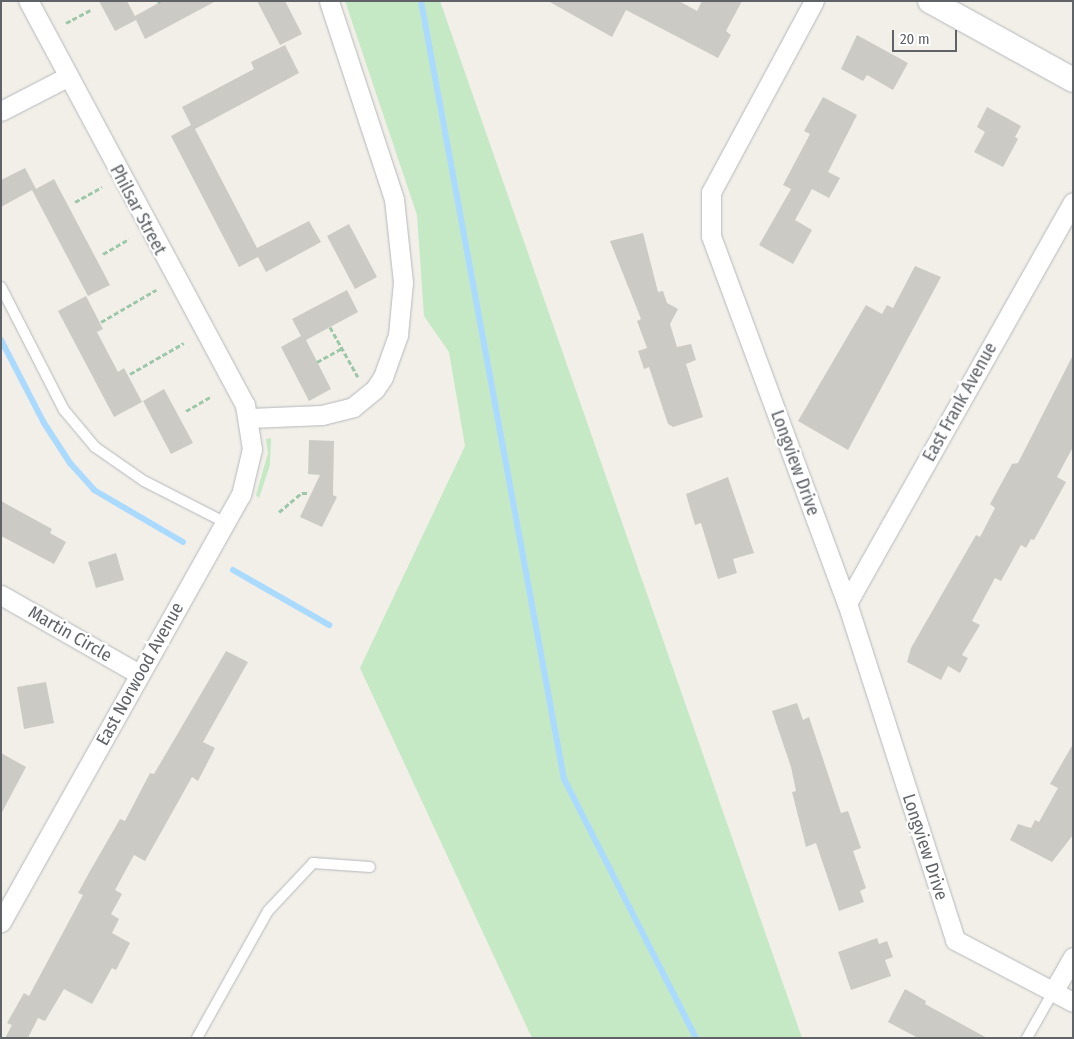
<!DOCTYPE html>
<html>
<head>
<meta charset="utf-8">
<style>
  body { margin:0 }
  #map { position:relative; width:1074px; height:1039px; overflow:hidden; background:#f1efe8; font-family:"Fira Sans Condensed",sans-serif }
  div>[style] { position:absolute }
  [style*='--x'] { left:calc(var(--x)*1px); top:calc(var(--y)*1px); width:calc(var(--w)*1px); rotate:calc(var(--a)*1deg) }
  .green>* { inset:0; background:#c5e8c5 }
  .stream>* { height:6px; margin:-3px; padding:0 3px; transform-origin:3px; border-radius:3px; background:#aadaff }
  .building>* { inset:0; background:#cccac5 }
  .path>* { height:3px; margin-top:-1.5px; transform-origin:0; background:repeating-linear-gradient(90deg,#9cc7a9 0 5px,transparent 0 7.5px) }
  .roads { filter:drop-shadow(0 0 1px #b5b8bc) drop-shadow(0 0 1px #b5b8bc) }
  .service>* { height:10px; margin:-5px; padding:0 5px; transform-origin:5px; border-radius:5px; background:#fff }
  .minor>* { height:19px; margin:-9.5px; padding:0 9.5px; transform-origin:9.5px; border-radius:9.5px; background:#fff }
  .tertiary>* { height:24px; margin:-12px; padding:0 12px; transform-origin:12px; border-radius:12px; background:#fff }
  span { translate:-50% -50%; white-space:nowrap; text-align:center; line-height:1.15; -webkit-text-stroke:4.5px #fff; paint-order:stroke }
  .street-label { font-size:18px; color:#5f6368 }
  .frame { position:absolute; inset:0; border:2px solid #5f6368; pointer-events:none }
  .scale { position:absolute; left:892px; top:30px; width:65px; height:22px; box-sizing:border-box; border:2px solid #5f6368; border-top:0; padding-left:6px; font-size:15px; line-height:18px; white-space:nowrap; color:#5f6368; -webkit-text-stroke:4px #fff; paint-order:stroke }
</style>
</head>
<body>
<div id="map">
  <div class="green">
    <div style="clip-path:polygon(345px 1px,440px 1px,802px 1038px,532px 1038px,360px 668px,465px 446px,449px 352px,424px 316px,417px 215px)"></div>
    <div style="clip-path:polygon(271px 438px,270px 465px,259px 498px,256px 495px,268px 453px,266px 439px)"></div>
  </div>
  <div class="stream">
    <div style="--x:421;--y:1;--w:791;--a:79.59"></div>
    <div style="--x:564;--y:779;--w:291;--a:63"></div>
    <div style="--x:1;--y:340;--w:93;--a:62.6"></div>
    <div style="--x:44;--y:423;--w:48;--a:57"></div>
    <div style="--x:70;--y:463;--w:36;--a:48"></div>
    <div style="--x:94;--y:490;--w:103;--a:30.3"></div>
    <div style="--x:233;--y:570;--w:111;--a:29.8"></div>
  </div>
  <div class="building">
    <div style="clip-path:polygon(99px 1px,127px 1px,135px 16px,162px 1px,216px 1px,145px 39px,136px 20px,115px 31px)"></div>
    <div style="clip-path:polygon(257px 1px,285px 1px,302px 34px,280px 45px)"></div>
    <div style="clip-path:polygon(548px 1px,679px 1px,697px 11px,702px 1px,742px 1px,726px 31px,731px 35px,718px 58px,626px 10px,612px 37px)"></div>
    <div style="clip-path:polygon(857px 35px,908px 63px,893px 90px,867px 75px,863px 81px,841px 69px)"></div>
    <div style="clip-path:polygon(285px 45px,299px 73px,195px 129px,257px 248px,309px 221px,321px 242px,266px 272px,258px 257px,239px 267px,171px 136px,191px 125px,182px 107px,254px 69px,251px 62px)"></div>
    <div style="clip-path:polygon(823px 97px,857px 115px,828px 172px,840px 178px,829px 198px,812px 189px,795px 220px,812px 230px,793px 264px,759px 245px,791px 189px,783px 185px,810px 134px,804px 131px)"></div>
    <div style="clip-path:polygon(987px 107px,1021px 126px,1015px 137px,1018px 139px,1003px 167px,974px 152px,985px 132px,977px 127px)"></div>
    <div style="clip-path:polygon(25px 168px,36px 189px,54px 179px,110px 285px,88px 296px,32px 190px,1px 207px,1px 180px)"></div>
    <div style="clip-path:polygon(349px 224px,377px 277px,355px 289px,327px 236px)"></div>
    <div style="clip-path:polygon(643px 233px,658px 292px,663px 291px,667px 303px,678px 309px,670px 324px,677px 347px,691px 344px,696px 360px,686px 364px,703px 417px,673px 427px,668px 424px,649px 367px,644px 369px,638px 351px,647px 348px,637px 321px,641px 319px,610px 241px)"></div>
    <div style="clip-path:polygon(915px 266px,941px 277px,848px 450px,798px 421px,866px 305px,882px 314px,887px 305px,893px 308px)"></div>
    <div style="clip-path:polygon(347px 290px,358px 312px,306px 340px,331px 389px,309px 401px,281px 347px,301px 336px,292px 319px)"></div>
    <div style="clip-path:polygon(86px 296px,103px 329px,97px 332px,118px 372px,124px 368px,142px 402px,114px 417px,58px 311px)"></div>
    <div style="clip-path:polygon(1073px 355px,1073px 447px,1057px 477px,1066px 482px,1034px 540px,1031px 539px,1026px 548px,1021px 545px,1001px 581px,995px 578px,972px 621px,980px 625px,962px 655px,968px 658px,960px 673px,948px 666px,941px 680px,907px 662px,911px 648px,976px 535px,980px 537px,995px 508px,990px 504px,1012px 464px,1018px 463px)"></div>
    <div style="clip-path:polygon(164px 389px,193px 443px,171px 454px,143px 401px)"></div>
    <div style="clip-path:polygon(309px 440px,334px 441px,333px 495px,337px 497px,322px 527px,300px 517px,320px 475px,308px 474px)"></div>
    <div style="clip-path:polygon(728px 477px,754px 553px,733px 559px,737px 573px,718px 579px,701px 523px,695px 525px,686px 494px)"></div>
    <div style="clip-path:polygon(1px 501px,52px 529px,50px 533px,66px 542px,54px 564px,1px 536px)"></div>
    <div style="clip-path:polygon(116px 553px,124px 580px,96px 588px,88px 562px)"></div>
    <div style="clip-path:polygon(226px 651px,248px 662px,203px 742px,215px 748px,198px 781px,192px 777px,145px 861px,134px 855px,115px 890px,122px 894px,111px 914px,119px 919px,112px 933px,130px 943px,116px 970px,112px 968px,92px 1004px,64px 989px,45px 1021px,38px 1018px,28px 1038px,5px 1038px,12px 1025px,7px 1023px,24px 993px,29px 996px,83px 895px,78px 893px,90px 871px,120px 819px,125px 821px,150px 773px,154px 774px)"></div>
    <div style="clip-path:polygon(46px 682px,54px 723px,24px 729px,17px 687px)"></div>
    <div style="clip-path:polygon(797px 703px,803px 720px,809px 717px,841px 813px,848px 811px,861px 848px,853px 851px,866px 888px,860px 891px,864px 902px,839px 911px,816px 843px,806px 847px,792px 792px,796px 791px,791px 767px,772px 711px)"></div>
    <div style="clip-path:polygon(1073px 744px,1073px 835px,1052px 862px,1010px 840px,1018px 824px,1031px 828px,1035px 820px,1039px 822px,1058px 788px,1050px 784px)"></div>
    <div style="clip-path:polygon(1px 753px,26px 767px,1px 814px)"></div>
    <div style="clip-path:polygon(877px 938px,879px 944px,887px 941px,893px 957px,885px 960px,891px 976px,851px 990px,838px 952px)"></div>
    <div style="clip-path:polygon(905px 989px,926px 1001px,925px 1004px,987px 1038px,918px 1038px,888px 1022px)"></div>
  </div>
  <div class="path">
    <div style="--x:159;--y:1;--w:2;--a:90"></div>
    <div style="--x:66;--y:23;--w:30;--a:-28"></div>
    <div style="--x:75;--y:202;--w:31;--a:-29"></div>
    <div style="--x:103;--y:254;--w:30;--a:-30"></div>
    <div style="--x:101;--y:322;--w:64;--a:-30.2"></div>
    <div style="--x:330;--y:327;--w:57;--a:60.8"></div>
    <div style="--x:317;--y:362;--w:29;--a:-29"></div>
    <div style="--x:130;--y:374;--w:62;--a:-29.9"></div>
    <div style="--x:186;--y:411;--w:30;--a:-30"></div>
    <div style="--x:279;--y:512;--w:30;--a:-40"></div>
    <div style="--x:302;--y:493;--w:6;--a:0"></div>
  </div>
  <div class="roads">
    <div class="service">
      <div style="--x:1;--y:287;--w:138;--a:62.9"></div>
      <div style="--x:64;--y:410;--w:48;--a:50"></div>
      <div style="--x:95;--y:447;--w:60;--a:34.8"></div>
      <div style="--x:144;--y:481;--w:92;--a:27.1"></div>
      <div style="--x:197;--y:1038;--w:145;--a:-60.8"></div>
      <div style="--x:268;--y:911;--w:66;--a:-46.8"></div>
      <div style="--x:313;--y:863;--w:57;--a:4"></div>
      <div style="--x:1027;--y:1038;--w:53;--a:-60.5"></div>
    </div>
    <div class="minor">
      <div style="--x:814;--y:1;--w:217;--a:118.3"></div>
      <div style="--x:711;--y:192;--w:44;--a:90"></div>
      <div style="--x:711;--y:236;--w:391;--a:69.7"></div>
      <div style="--x:847;--y:603;--w:354;--a:72.2"></div>
      <div style="--x:955;--y:940;--w:133;--a:27.7"></div>
      <div style="--x:1;--y:111;--w:74;--a:-27.3"></div>
      <div style="--x:250;--y:418;--w:72;--a:-2.4"></div>
      <div style="--x:322;--y:415;--w:32;--a:-14"></div>
      <div style="--x:353;--y:407;--w:28;--a:-39"></div>
      <div style="--x:375;--y:389;--w:14;--a:-56"></div>
      <div style="--x:383;--y:377;--w:45;--a:-70.3"></div>
      <div style="--x:398;--y:335;--w:53;--a:-84.6"></div>
      <div style="--x:403;--y:282;--w:83;--a:-96.2"></div>
      <div style="--x:394;--y:199;--w:208;--a:-108.2"></div>
      <div style="--x:1;--y:595;--w:159;--a:29.8"></div>
      <div style="--x:847;--y:603;--w:460;--a:-60.6"></div>
      <div style="--x:1;--y:922;--w:490;--a:-60.7"></div>
      <div style="--x:241;--y:495;--w:47;--a:-76.6"></div>
      <div style="--x:252;--y:449;--w:45;--a:-99"></div>
      <div style="--x:245;--y:405;--w:459;--a:-118.2"></div>
      <div style="--x:1053;--y:992;--w:40;--a:-60.3"></div>
    </div>
    <div class="tertiary">
      <div style="--x:930;--y:1;--w:163;--a:28.9"></div>
    </div>
  </div>
  <div class="street-label">
    <span style="left:138px;top:210px;rotate:62deg">Philsar Street</span>
    <span style="left:960px;top:402px;rotate:-61deg">East Frank Avenue</span>
    <span style="left:795px;top:463px;rotate:70deg">Longview Drive</span>
    <span style="left:70px;top:634px;rotate:30deg">Martin Circle</span>
    <span style="left:140px;top:674px;rotate:-61deg">East Norwood Avenue</span>
    <span style="left:925px;top:847px;rotate:72deg">Longview Drive</span>
  </div>
  <div class="frame"></div>
  <div class="scale">20 m</div>
</div>
</body>
</html>
